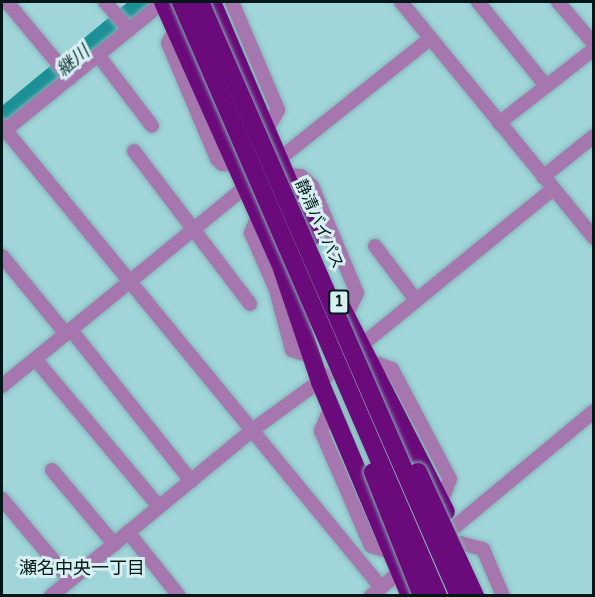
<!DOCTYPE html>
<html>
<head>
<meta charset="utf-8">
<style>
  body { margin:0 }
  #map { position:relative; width:595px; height:597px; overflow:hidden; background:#a0d5d9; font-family:"Varela Round","Noto Sans JP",sans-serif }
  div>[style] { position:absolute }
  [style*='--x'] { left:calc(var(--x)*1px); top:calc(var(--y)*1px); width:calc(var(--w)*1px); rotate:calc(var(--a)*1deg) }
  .river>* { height:22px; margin:-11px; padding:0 11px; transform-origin:11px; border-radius:11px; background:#1c9097 }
  .roads { filter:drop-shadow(0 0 2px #84b3b6) drop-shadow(0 0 2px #84b3b6) }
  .minor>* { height:14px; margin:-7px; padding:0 7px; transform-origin:7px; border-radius:7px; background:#a676ae }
  .highway>* { height:18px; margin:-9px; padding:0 9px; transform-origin:9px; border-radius:9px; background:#6b0a7a }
  .bridges { filter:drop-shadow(0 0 2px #84b3b6) drop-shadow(0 0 2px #84b3b6) }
  .highway-bridge>* { height:18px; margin:-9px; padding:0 9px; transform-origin:9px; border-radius:9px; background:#6b0a7a }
  span { translate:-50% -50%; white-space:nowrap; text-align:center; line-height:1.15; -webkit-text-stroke:6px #d6f0f2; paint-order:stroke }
  .shield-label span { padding:2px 4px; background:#d6f0f2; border:2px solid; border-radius:4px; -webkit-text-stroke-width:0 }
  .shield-label { font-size:15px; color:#031719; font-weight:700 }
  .street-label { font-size:16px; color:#031719 }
  .water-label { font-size:18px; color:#163638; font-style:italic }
  .neighbourhood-label { font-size:18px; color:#031719 }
  .frame { position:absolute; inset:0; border:3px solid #031719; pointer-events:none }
</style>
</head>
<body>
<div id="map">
  <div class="river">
    <div style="--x:2;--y:120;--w:185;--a:-39.5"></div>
  </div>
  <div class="roads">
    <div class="minor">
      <div style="--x:7;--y:2;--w:99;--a:50.3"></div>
      <div style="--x:105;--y:2;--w:37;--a:49"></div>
      <div style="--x:232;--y:2;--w:117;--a:66.9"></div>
      <div style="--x:278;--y:110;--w:23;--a:119"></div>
      <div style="--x:401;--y:2;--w:305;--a:50.7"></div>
      <div style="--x:478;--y:2;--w:108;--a:51"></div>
      <div style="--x:558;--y:2;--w:55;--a:49.4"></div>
      <div style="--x:176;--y:28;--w:17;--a:118"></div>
      <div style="--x:168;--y:43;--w:126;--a:67.1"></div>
      <div style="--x:217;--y:159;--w:7;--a:45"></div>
      <div style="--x:222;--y:164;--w:16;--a:4"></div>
      <div style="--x:98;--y:55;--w:89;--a:52.7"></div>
      <div style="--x:499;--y:123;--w:120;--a:-37.9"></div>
      <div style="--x:2;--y:126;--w:597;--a:50.58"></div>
      <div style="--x:2;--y:133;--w:208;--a:-39.1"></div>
      <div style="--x:134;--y:151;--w:192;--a:52.8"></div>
      <div style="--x:273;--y:164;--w:202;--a:-38.6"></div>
      <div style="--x:286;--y:175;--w:15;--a:4"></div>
      <div style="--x:301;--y:176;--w:15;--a:42"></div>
      <div style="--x:312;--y:186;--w:116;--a:67.2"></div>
      <div style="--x:357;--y:293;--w:25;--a:116"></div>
      <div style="--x:543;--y:177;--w:65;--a:-38.8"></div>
      <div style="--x:259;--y:214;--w:21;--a:113"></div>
      <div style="--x:251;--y:233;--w:62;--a:66.3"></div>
      <div style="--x:276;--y:290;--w:62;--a:75.1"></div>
      <div style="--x:292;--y:350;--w:19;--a:18"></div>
      <div style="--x:375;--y:246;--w:68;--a:52.8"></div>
      <div style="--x:2;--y:256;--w:101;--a:50.6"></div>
      <div style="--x:71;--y:330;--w:193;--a:51.5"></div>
      <div style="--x:369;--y:339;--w:237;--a:-39.2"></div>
      <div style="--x:35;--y:359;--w:193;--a:50"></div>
      <div style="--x:370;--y:361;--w:23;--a:20"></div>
      <div style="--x:392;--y:369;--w:124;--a:62.2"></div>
      <div style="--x:450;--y:479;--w:25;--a:111"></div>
      <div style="--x:2;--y:386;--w:322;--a:-39.3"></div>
      <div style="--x:331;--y:407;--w:26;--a:113"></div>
      <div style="--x:321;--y:431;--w:125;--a:66.5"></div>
      <div style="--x:371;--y:546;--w:21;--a:17"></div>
      <div style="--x:52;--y:470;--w:97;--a:50"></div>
      <div style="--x:2;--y:499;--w:106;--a:50"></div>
      <div style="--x:128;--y:532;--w:82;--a:51.4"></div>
      <div style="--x:440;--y:539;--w:200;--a:-39.7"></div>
      <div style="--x:460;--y:543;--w:24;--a:15"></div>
      <div style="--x:483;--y:549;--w:51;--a:66.9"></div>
      <div style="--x:51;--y:596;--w:259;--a:-39.5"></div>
      <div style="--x:251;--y:431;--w:95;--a:-36"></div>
      <div style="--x:371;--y:596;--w:47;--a:-39.8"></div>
    </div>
    <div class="highway">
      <div style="--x:163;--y:2;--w:286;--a:65.9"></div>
      <div style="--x:280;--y:263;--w:126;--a:71.4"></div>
      <div style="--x:320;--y:382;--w:232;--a:67.2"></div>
      <div style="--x:212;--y:2;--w:255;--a:66.9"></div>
      <div style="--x:340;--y:304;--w:233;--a:63"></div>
    </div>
  </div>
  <div class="bridges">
    <div class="highway-bridge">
      <div style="--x:181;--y:2;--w:647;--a:66.6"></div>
      <div style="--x:200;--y:2;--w:648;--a:66.44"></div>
      <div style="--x:373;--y:472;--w:133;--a:68.4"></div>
      <div style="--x:418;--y:472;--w:136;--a:65.3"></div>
    </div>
  </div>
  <div class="shield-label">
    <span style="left:339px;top:302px">1</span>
  </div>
  <div class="street-label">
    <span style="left:319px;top:224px;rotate:66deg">静清バイパス</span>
  </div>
  <div class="water-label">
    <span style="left:73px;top:61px;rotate:-40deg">継川</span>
  </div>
  <div class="neighbourhood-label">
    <span style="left:82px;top:568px">瀬名中央一丁目</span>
  </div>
  <div class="frame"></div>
</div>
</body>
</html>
